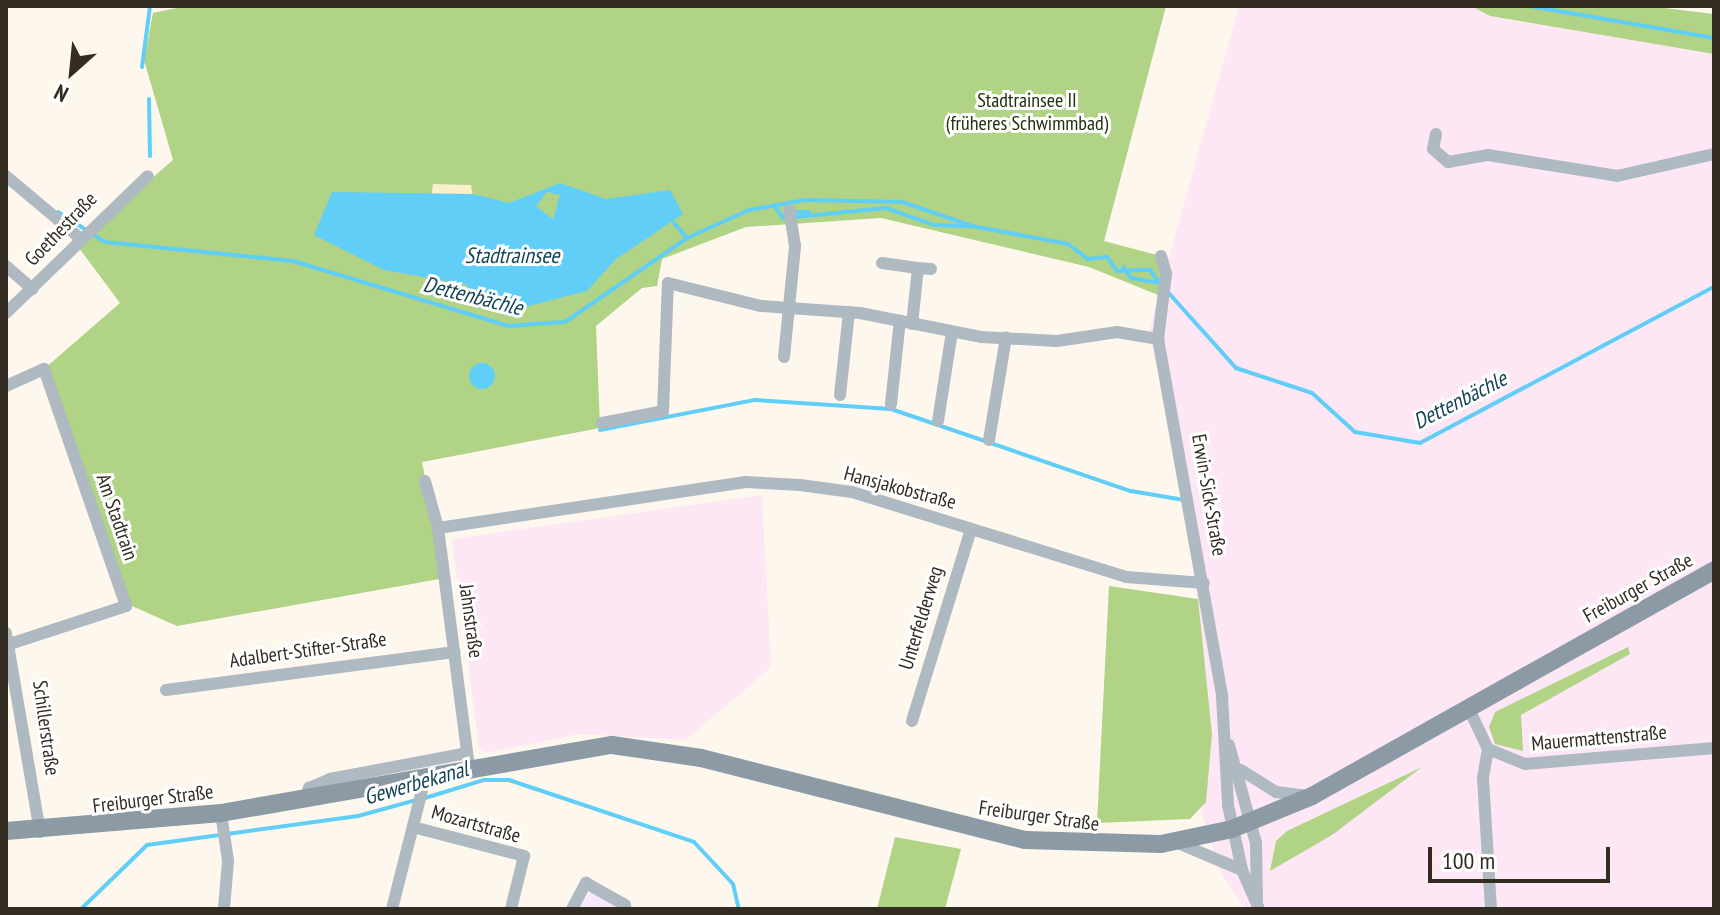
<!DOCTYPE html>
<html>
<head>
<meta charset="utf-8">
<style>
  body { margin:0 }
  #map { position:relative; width:1720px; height:915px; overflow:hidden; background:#fef7ee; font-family:"PT Sans Narrow",sans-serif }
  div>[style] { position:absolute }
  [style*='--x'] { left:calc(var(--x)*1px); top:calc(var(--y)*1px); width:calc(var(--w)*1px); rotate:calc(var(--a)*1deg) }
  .industrial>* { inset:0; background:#fee7f4 }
  .education>* { inset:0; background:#f8e8fb }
  .green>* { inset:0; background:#b0d385 }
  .sand>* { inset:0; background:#f9efc9 }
  .water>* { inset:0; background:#60cef7 }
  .round { border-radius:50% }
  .stream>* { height:4px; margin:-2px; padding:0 2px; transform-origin:2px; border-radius:2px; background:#60cef7 }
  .street>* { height:12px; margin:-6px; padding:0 6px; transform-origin:6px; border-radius:6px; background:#afb9c1 }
  .secondary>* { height:18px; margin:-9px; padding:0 9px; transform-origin:9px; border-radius:9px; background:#8b9aa5 }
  span { translate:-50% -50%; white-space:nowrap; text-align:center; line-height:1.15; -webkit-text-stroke:6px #fff; paint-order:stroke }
  .park-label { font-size:20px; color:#22300e }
  .street-label { font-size:20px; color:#322c23 }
  .water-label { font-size:22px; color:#154556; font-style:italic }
  .frame { position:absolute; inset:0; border:8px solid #322c23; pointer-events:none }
  .north { position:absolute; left:32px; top:32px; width:80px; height:80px; -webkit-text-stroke:6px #fff; paint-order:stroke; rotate:207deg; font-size:22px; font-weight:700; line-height:32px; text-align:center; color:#322c23 }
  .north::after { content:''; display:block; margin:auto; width:28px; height:36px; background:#322c23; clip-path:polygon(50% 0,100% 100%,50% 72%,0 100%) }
  .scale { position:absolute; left:1428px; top:847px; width:182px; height:36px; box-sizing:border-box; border:4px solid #322c23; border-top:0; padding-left:10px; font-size:24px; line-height:28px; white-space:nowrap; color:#322c23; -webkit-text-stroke:6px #fff; paint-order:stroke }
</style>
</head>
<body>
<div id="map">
  <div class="industrial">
    <div style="clip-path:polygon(1239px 6px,1471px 6px,1490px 16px,1714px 54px,1714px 909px,1244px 909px,1220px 871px,1201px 811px,1212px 734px,1185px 497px,1149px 330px)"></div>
    <div style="clip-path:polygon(762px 495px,771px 667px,752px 684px,685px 740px,579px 734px,486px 753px,479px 747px,452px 539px)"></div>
  </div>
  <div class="education">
    <div style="clip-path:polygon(591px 891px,619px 909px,577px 909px)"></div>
  </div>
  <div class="green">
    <div style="clip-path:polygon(186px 6px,1166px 6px,1104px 241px,1168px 258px,1163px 297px,1089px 267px,881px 218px,746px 227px,662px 259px,657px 286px,642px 288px,596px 326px,600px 428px,422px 462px,445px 578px,177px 626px,132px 606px,44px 369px,120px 303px,76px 244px,173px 160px,144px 60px,153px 13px)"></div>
    <div style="clip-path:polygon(1471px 6px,1647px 6px,1714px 14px,1714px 54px,1490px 16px)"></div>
    <div style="clip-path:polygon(1109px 586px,1198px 599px,1212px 734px,1206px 802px,1190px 819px,1097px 823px)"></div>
    <div style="clip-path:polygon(1628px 647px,1630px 654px,1521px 715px,1523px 751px,1495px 744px,1489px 727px,1495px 712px)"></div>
    <div style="clip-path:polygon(1422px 767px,1332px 835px,1270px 871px,1276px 841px,1287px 831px)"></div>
    <div style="clip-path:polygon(895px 837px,961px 849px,945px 909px,877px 909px)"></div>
  </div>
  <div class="sand">
    <div style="clip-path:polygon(433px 184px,471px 185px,473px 198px,431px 199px)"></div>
  </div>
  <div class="water">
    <div style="clip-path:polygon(evenodd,560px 183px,606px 199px,670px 190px,683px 214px,616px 259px,587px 291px,517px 309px,472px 298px,467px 285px,384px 270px,314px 235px,332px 192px,473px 194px,509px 203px,560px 183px,547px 192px,560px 195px,553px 219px,536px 206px,547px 192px)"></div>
    <div class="round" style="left:469px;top:363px;width:26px;height:26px"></div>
  </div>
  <div class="stream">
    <div style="--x:1529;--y:6;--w:188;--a:9.8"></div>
    <div style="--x:142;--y:67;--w:62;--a:-82.5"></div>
    <div style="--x:149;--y:99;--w:57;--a:89"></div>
    <div style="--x:774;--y:205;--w:16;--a:55"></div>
    <div style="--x:58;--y:212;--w:56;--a:32.6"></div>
    <div style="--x:105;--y:242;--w:189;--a:5.8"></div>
    <div style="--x:293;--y:261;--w:225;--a:16.8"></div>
    <div style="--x:508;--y:326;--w:57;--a:-4"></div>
    <div style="--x:565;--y:322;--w:148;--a:-34.5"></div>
    <div style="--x:687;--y:238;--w:68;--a:-24.3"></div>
    <div style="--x:749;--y:210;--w:57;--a:-10.1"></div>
    <div style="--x:805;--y:200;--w:97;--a:1.2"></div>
    <div style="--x:902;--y:202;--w:74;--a:18.9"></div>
    <div style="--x:972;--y:226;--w:98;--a:10.6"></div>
    <div style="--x:1068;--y:244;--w:25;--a:37"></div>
    <div style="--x:1088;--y:259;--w:19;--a:-6"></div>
    <div style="--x:1107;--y:257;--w:17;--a:54"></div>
    <div style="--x:1117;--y:271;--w:33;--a:-2"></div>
    <div style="--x:1150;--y:270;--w:17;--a:54"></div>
    <div style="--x:796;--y:212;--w:13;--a:0"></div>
    <div style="--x:796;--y:217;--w:90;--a:-5.7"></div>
    <div style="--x:886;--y:208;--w:51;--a:19.5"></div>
    <div style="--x:934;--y:225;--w:36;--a:2"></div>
    <div style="--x:674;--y:223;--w:20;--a:49"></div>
    <div style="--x:1123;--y:267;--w:14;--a:54"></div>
    <div style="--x:1131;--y:278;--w:28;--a:10"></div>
    <div style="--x:1166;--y:290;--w:105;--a:48.1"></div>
    <div style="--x:1236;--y:368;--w:80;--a:18.2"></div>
    <div style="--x:1312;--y:393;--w:58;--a:42.2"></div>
    <div style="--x:1355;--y:432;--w:66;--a:9.6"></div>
    <div style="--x:1420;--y:443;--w:333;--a:-28"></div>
    <div style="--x:600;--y:430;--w:158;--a:-11"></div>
    <div style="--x:755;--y:400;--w:136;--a:3.8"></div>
    <div style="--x:891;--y:409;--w:254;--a:18.9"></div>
    <div style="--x:1131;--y:491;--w:54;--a:9.6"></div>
    <div style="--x:425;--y:798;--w:62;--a:-17"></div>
    <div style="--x:484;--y:780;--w:25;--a:0"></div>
    <div style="--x:509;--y:780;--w:195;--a:18.5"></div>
    <div style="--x:694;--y:842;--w:57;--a:47.1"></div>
    <div style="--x:733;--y:884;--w:26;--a:77"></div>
    <div style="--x:81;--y:909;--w:92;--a:-44.1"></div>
    <div style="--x:147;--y:845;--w:213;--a:-7.8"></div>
    <div style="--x:358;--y:816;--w:60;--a:-15.4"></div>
  </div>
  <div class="street">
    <div style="--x:1436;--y:134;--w:15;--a:101"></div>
    <div style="--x:1433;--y:149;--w:20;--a:41"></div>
    <div style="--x:1448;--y:162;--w:41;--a:-9.9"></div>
    <div style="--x:1488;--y:155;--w:131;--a:9.2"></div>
    <div style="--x:1617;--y:176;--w:99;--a:-12.8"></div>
    <div style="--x:6;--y:176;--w:98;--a:40"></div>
    <div style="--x:1161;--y:256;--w:19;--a:74"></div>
    <div style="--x:1166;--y:274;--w:65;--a:97"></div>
    <div style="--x:1158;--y:339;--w:363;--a:79.8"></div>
    <div style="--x:1222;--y:696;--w:109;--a:86.8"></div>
    <div style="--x:1228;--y:805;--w:66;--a:77.8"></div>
    <div style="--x:882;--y:263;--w:36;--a:8"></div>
    <div style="--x:6;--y:266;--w:35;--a:41"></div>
    <div style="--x:6;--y:313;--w:197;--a:-44"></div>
    <div style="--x:912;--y:324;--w:56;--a:-83.9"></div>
    <div style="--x:918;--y:268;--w:13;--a:4"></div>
    <div style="--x:784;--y:357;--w:112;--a:-84.3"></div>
    <div style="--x:795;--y:246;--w:36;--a:-99"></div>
    <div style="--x:6;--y:386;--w:42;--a:-24.1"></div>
    <div style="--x:44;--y:369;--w:251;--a:70.9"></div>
    <div style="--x:126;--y:606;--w:119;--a:161.9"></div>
    <div style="--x:840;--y:395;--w:83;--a:-83.8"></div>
    <div style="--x:891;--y:404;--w:84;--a:-83.9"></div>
    <div style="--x:938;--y:421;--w:90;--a:-81.1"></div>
    <div style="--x:602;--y:423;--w:62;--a:-11.1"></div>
    <div style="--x:663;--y:411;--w:128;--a:-87.8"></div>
    <div style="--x:668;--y:283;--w:96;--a:13.9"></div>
    <div style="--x:761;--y:306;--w:99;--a:4"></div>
    <div style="--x:860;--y:313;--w:123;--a:11.2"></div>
    <div style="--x:981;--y:337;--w:76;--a:3"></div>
    <div style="--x:1057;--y:341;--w:61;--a:-8.5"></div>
    <div style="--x:1117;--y:332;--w:42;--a:9.7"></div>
    <div style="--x:989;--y:440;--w:104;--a:-80.6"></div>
    <div style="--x:425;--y:481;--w:49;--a:74.5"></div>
    <div style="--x:438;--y:528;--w:242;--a:82.6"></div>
    <div style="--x:438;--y:528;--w:311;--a:-8.5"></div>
    <div style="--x:746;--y:482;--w:54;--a:3.2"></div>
    <div style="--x:800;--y:485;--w:52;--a:7.7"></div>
    <div style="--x:852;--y:492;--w:287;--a:17.2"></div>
    <div style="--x:1126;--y:577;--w:78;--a:4.4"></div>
    <div style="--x:6;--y:633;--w:202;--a:80.3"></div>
    <div style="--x:166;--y:690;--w:291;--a:-7.5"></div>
    <div style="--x:1469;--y:709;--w:44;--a:64.6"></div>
    <div style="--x:1488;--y:749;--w:40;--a:22"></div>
    <div style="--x:1525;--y:764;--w:190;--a:-4.8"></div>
    <div style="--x:912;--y:721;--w:201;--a:-72.9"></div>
    <div style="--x:1229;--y:745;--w:102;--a:74.6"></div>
    <div style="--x:1256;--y:843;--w:56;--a:89"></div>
    <div style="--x:1488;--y:749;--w:29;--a:100"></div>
    <div style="--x:1483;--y:778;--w:131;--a:86.5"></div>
    <div style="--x:1241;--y:770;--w:41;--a:32.2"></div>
    <div style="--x:1276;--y:792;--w:33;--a:7"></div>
    <div style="--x:305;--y:800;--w:13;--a:-72"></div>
    <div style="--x:309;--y:788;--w:23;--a:-23"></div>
    <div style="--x:330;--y:779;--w:139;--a:-10.7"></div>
    <div style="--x:221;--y:813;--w:49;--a:81.7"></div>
    <div style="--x:228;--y:861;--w:48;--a:94.8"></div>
    <div style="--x:413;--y:827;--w:115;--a:14.6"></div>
    <div style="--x:524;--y:856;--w:55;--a:103.8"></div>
    <div style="--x:1178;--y:843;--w:69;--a:22.9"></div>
    <div style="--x:1242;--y:870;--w:43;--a:66.4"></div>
    <div style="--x:392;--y:909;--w:134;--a:-75.8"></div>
    <div style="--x:572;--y:909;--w:30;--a:-62"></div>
    <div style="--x:586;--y:883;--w:45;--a:29.4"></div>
  </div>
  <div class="secondary">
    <div style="--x:6;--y:831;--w:216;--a:-4.8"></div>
    <div style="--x:221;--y:813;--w:397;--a:-9.9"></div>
    <div style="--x:612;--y:745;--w:90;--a:8.3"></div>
    <div style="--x:701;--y:758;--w:334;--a:14.2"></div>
    <div style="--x:1025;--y:840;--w:136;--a:1.7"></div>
    <div style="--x:1161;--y:844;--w:73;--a:-11.9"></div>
    <div style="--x:1232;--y:829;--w:87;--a:-22.4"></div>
    <div style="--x:1312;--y:796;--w:461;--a:-29.3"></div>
  </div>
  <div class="park-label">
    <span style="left:1027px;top:112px">Stadtrainsee II<br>(früheres Schwimmbad)</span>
  </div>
  <div class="street-label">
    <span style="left:61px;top:229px;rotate:-46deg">Goethestraße</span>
    <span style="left:900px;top:488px;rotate:15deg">Hansjakobstraße</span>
    <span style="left:1209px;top:495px;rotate:80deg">Erwin-Sick-Straße</span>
    <span style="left:117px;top:517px;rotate:71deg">Am Stadtrain</span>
    <span style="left:1638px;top:588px;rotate:-29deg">Freiburger Straße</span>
    <span style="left:921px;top:618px;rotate:-73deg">Unterfelderweg</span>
    <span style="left:471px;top:621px;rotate:82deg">Jahnstraße</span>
    <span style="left:308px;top:650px;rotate:-8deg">Adalbert-Stifter-Straße</span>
    <span style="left:46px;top:728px;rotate:82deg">Schillerstraße</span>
    <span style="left:1599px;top:738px;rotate:-5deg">Mauermattenstraße</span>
    <span style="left:153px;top:799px;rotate:-7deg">Freiburger Straße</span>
    <span style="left:1039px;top:816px;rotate:8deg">Freiburger Straße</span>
    <span style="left:476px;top:824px;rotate:16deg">Mozartstraße</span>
  </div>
  <div class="water-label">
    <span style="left:512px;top:256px">Stadtrainsee</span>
    <span style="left:473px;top:296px;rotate:14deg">Dettenbächle</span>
    <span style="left:1460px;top:400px;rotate:-27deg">Dettenbächle</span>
    <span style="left:416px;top:783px;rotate:-16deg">Gewerbekanal</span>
  </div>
  <div class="frame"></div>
  <div class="north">N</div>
  <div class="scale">100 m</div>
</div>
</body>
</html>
